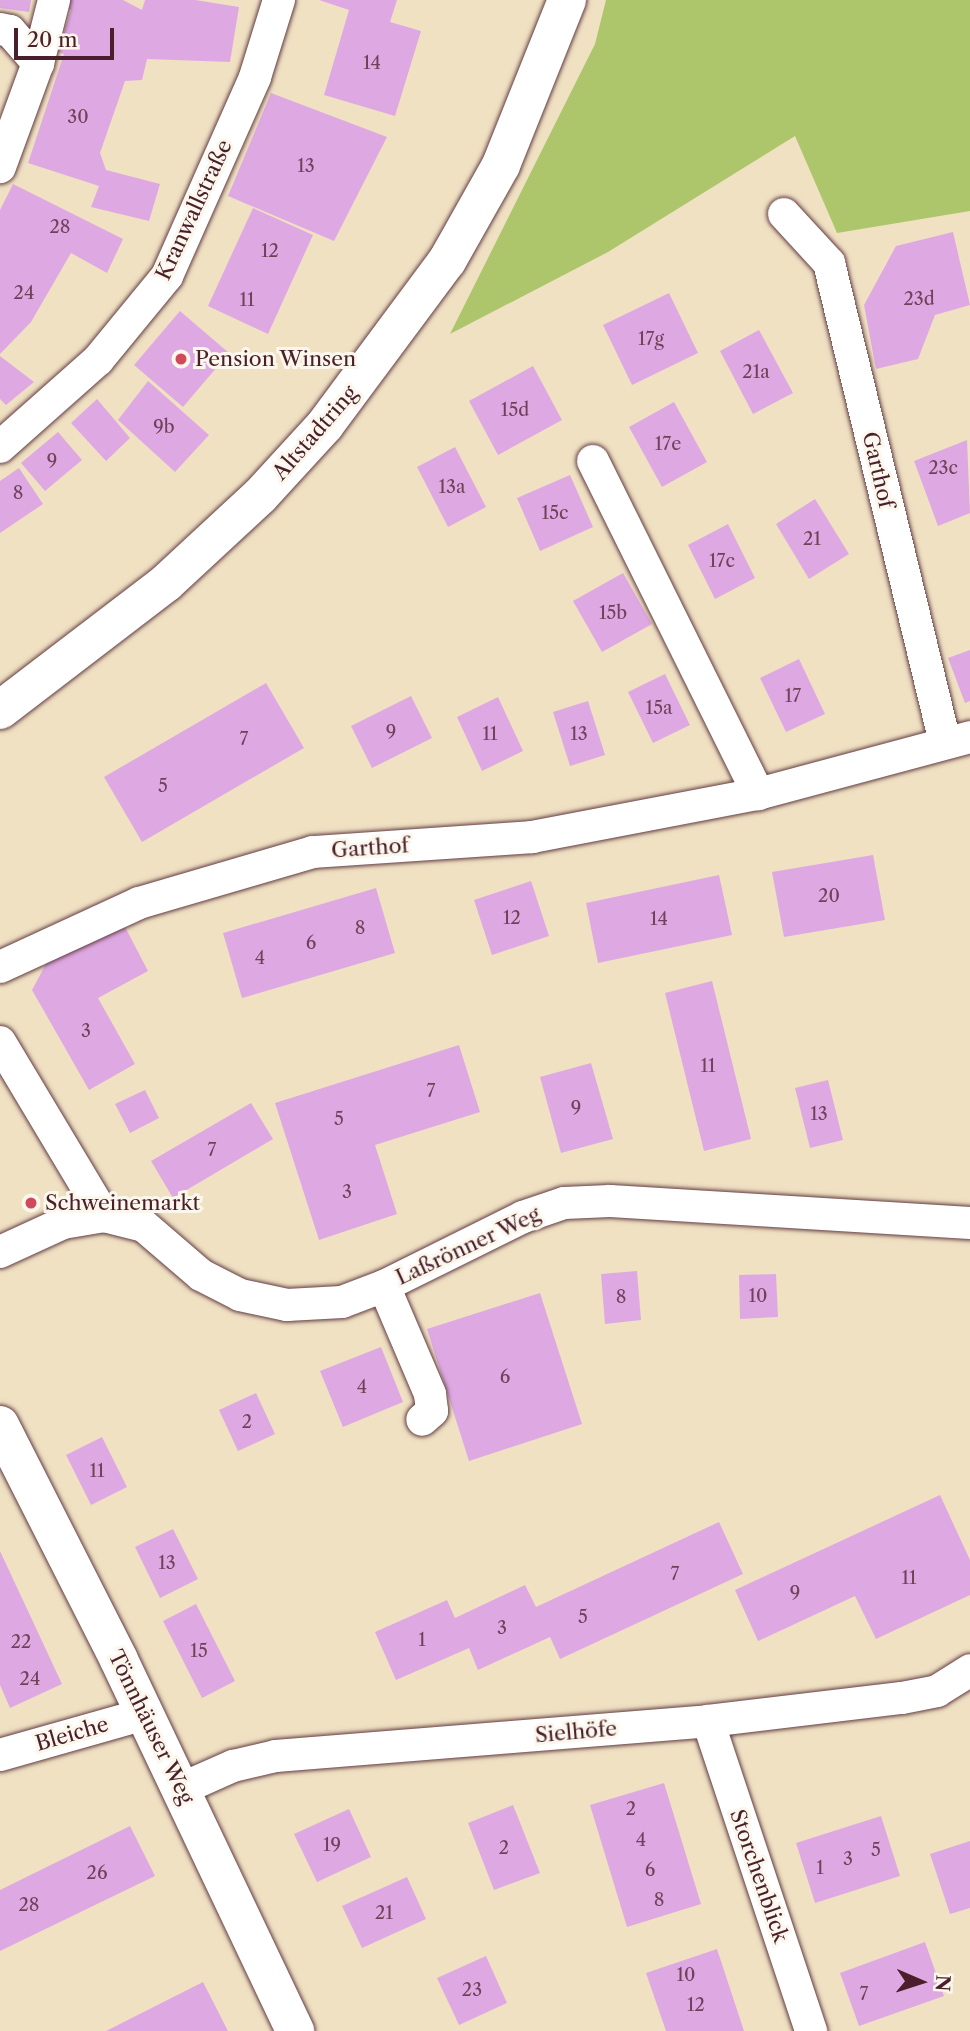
<!DOCTYPE html>
<html>
<head>
<meta charset="utf-8">
<style>
  body { margin:0 }
  #map { position:relative; width:970px; height:2031px; overflow:hidden; background:#f0e1c3; font-family:"Libre Caslon Text",serif }
  div>[style] { position:absolute }
  [style*='--x'] { left:calc(var(--x)*1px); top:calc(var(--y)*1px); width:calc(var(--w)*1px); rotate:calc(var(--a)*1deg) }
  .green>* { inset:0; background:#aec66b }
  .building>* { inset:0; background:#dea9e3 }
  .roads { filter:drop-shadow(0 0 2px #633c42) drop-shadow(0 0 2px #633c42) }
  .minor>* { height:32px; margin:-16px; padding:0 16px; transform-origin:16px; border-radius:16px; background:#fff }
  .major>* { height:38px; margin:-19px; padding:0 19px; transform-origin:19px; border-radius:19px; background:#fff }
  .dots>* { width:19px; height:19px; translate:-50% -50%; box-sizing:border-box; border:4px solid #fbf7ec; border-radius:50% }
  span { translate:-50% -50%; white-space:nowrap; text-align:center; line-height:1.15; -webkit-text-stroke:6px #fbf7ec; paint-order:stroke }
  .number-label { font-size:18px; color:#6f4259 }
  .number-label span { -webkit-text-stroke-width:0 }
  .street-label { font-size:21px; color:#4a1f2b }
  .poi-label { font-size:21px; color:#4a1f2b }
  .left { translate:0 -50%; text-align:left }
  .north { position:absolute; left:886px; top:1947px; width:70px; height:70px; -webkit-text-stroke:5px #fbf7ec; paint-order:stroke; rotate:93deg; font-size:19px; font-weight:700; line-height:28px; text-align:center; color:#4a1f2b }
  .north::after { content:''; display:block; margin:auto; width:24px; height:32px; background:#4a1f2b; clip-path:polygon(50% 0,100% 100%,50% 72%,0 100%) }
  .scale { position:absolute; left:14px; top:28px; width:100px; height:32px; box-sizing:border-box; border:4px solid #4a1f2b; border-top:0; padding-left:9px; font-size:21px; line-height:24px; white-space:nowrap; color:#4a1f2b; -webkit-text-stroke:5px #fbf7ec; paint-order:stroke }
</style>
</head>
<body>
<div id="map">
  <div class="green">
    <div style="clip-path:polygon(606px 0,970px 0,970px 211px,837px 233px,795px 136px,608px 252px,450px 334px,595px 44px)"></div>
  </div>
  <div class="building">
    <div style="clip-path:polygon(0 0,31px 0,29px 12px,0 8px)"></div>
    <div style="clip-path:polygon(67px 0,123px 0,142px 10px,145px 0,195px 0,239px 7px,230px 62px,147px 59px,142px 80px,125px 81px,100px 153px,106px 170px,160px 184px,149px 221px,91px 207px,99px 186px,28px 163px,64px 54px,58px 52px,71px 10px,64px 7px)"></div>
    <div style="clip-path:polygon(319px 0,397px 0,390px 22px,421px 31px,395px 116px,324px 95px,349px 10px)"></div>
    <div style="clip-path:polygon(271px 93px,387px 137px,334px 241px,228px 196px)"></div>
    <div style="clip-path:polygon(13px 184px,123px 239px,107px 273px,71px 253px,31px 322px,0 354px,0 210px)"></div>
    <div style="clip-path:polygon(253px 208px,313px 235px,268px 334px,208px 306px)"></div>
    <div style="clip-path:polygon(953px 232px,970px 305px,935px 315px,918px 359px,876px 369px,864px 305px,896px 246px)"></div>
    <div style="clip-path:polygon(669px 293px,698px 353px,632px 385px,603px 325px)"></div>
    <div style="clip-path:polygon(180px 311px,229px 353px,183px 407px,134px 365px)"></div>
    <div style="clip-path:polygon(759px 330px,793px 393px,753px 414px,720px 351px)"></div>
    <div style="clip-path:polygon(0 356px,34px 382px,6px 405px,0 399px)"></div>
    <div style="clip-path:polygon(533px 366px,562px 420px,498px 455px,469px 401px)"></div>
    <div style="clip-path:polygon(148px 381px,209px 435px,175px 472px,118px 420px)"></div>
    <div style="clip-path:polygon(97px 399px,130px 438px,106px 461px,71px 423px)"></div>
    <div style="clip-path:polygon(674px 402px,707px 462px,662px 487px,629px 427px)"></div>
    <div style="clip-path:polygon(58px 432px,82px 460px,45px 491px,21px 463px)"></div>
    <div style="clip-path:polygon(967px 440px,970px 513px,938px 526px,914px 461px)"></div>
    <div style="clip-path:polygon(455px 447px,486px 507px,448px 527px,417px 467px)"></div>
    <div style="clip-path:polygon(19px 468px,43px 504px,0 533px,0 481px)"></div>
    <div style="clip-path:polygon(570px 475px,593px 527px,540px 551px,517px 498px)"></div>
    <div style="clip-path:polygon(815px 499px,849px 554px,809px 579px,776px 524px)"></div>
    <div style="clip-path:polygon(728px 524px,755px 578px,715px 599px,688px 545px)"></div>
    <div style="clip-path:polygon(623px 573px,652px 624px,602px 652px,573px 601px)"></div>
    <div style="clip-path:polygon(970px 650px,970px 701px,965px 703px,948px 658px)"></div>
    <div style="clip-path:polygon(799px 659px,825px 714px,786px 732px,760px 678px)"></div>
    <div style="clip-path:polygon(665px 674px,690px 725px,653px 743px,628px 692px)"></div>
    <div style="clip-path:polygon(266px 683px,304px 748px,142px 842px,104px 777px)"></div>
    <div style="clip-path:polygon(411px 696px,432px 738px,372px 768px,351px 726px)"></div>
    <div style="clip-path:polygon(498px 697px,523px 751px,482px 771px,457px 717px)"></div>
    <div style="clip-path:polygon(588px 701px,605px 755px,570px 766px,553px 712px)"></div>
    <div style="clip-path:polygon(873px 855px,885px 920px,784px 937px,772px 872px)"></div>
    <div style="clip-path:polygon(719px 875px,732px 935px,598px 963px,586px 903px)"></div>
    <div style="clip-path:polygon(531px 881px,549px 936px,492px 955px,474px 900px)"></div>
    <div style="clip-path:polygon(376px 888px,395px 953px,242px 998px,223px 933px)"></div>
    <div style="clip-path:polygon(123px 923px,148px 971px,98px 998px,135px 1064px,89px 1090px,32px 990px,47px 962px)"></div>
    <div style="clip-path:polygon(712px 981px,751px 1139px,704px 1151px,665px 993px)"></div>
    <div style="clip-path:polygon(459px 1045px,480px 1112px,375px 1145px,397px 1214px,319px 1240px,275px 1103px)"></div>
    <div style="clip-path:polygon(591px 1063px,613px 1139px,561px 1153px,540px 1077px)"></div>
    <div style="clip-path:polygon(828px 1080px,843px 1140px,810px 1148px,795px 1088px)"></div>
    <div style="clip-path:polygon(145px 1090px,159px 1118px,130px 1133px,115px 1104px)"></div>
    <div style="clip-path:polygon(251px 1103px,273px 1139px,173px 1198px,151px 1161px)"></div>
    <div style="clip-path:polygon(637px 1271px,641px 1320px,605px 1324px,601px 1274px)"></div>
    <div style="clip-path:polygon(776px 1274px,778px 1317px,740px 1319px,739px 1275px)"></div>
    <div style="clip-path:polygon(540px 1293px,582px 1424px,469px 1461px,427px 1329px)"></div>
    <div style="clip-path:polygon(381px 1347px,403px 1402px,343px 1427px,320px 1371px)"></div>
    <div style="clip-path:polygon(256px 1393px,275px 1434px,238px 1451px,219px 1410px)"></div>
    <div style="clip-path:polygon(102px 1437px,127px 1487px,91px 1505px,66px 1455px)"></div>
    <div style="clip-path:polygon(940px 1495px,970px 1560px,970px 1595px,876px 1639px,855px 1596px,758px 1641px,735px 1590px)"></div>
    <div style="clip-path:polygon(719px 1522px,743px 1574px,560px 1659px,550px 1637px,478px 1670px,469px 1648px,396px 1680px,375px 1632px,447px 1600px,455px 1618px,525px 1585px,536px 1607px)"></div>
    <div style="clip-path:polygon(173px 1529px,198px 1579px,160px 1598px,135px 1547px)"></div>
    <div style="clip-path:polygon(0 1551px,62px 1684px,10px 1708px,0 1685px)"></div>
    <div style="clip-path:polygon(196px 1604px,235px 1681px,202px 1698px,163px 1621px)"></div>
    <div style="clip-path:polygon(664px 1783px,701px 1904px,627px 1927px,590px 1805px)"></div>
    <div style="clip-path:polygon(513px 1805px,540px 1873px,494px 1890px,468px 1823px)"></div>
    <div style="clip-path:polygon(349px 1809px,371px 1857px,317px 1882px,294px 1834px)"></div>
    <div style="clip-path:polygon(881px 1816px,900px 1876px,815px 1903px,796px 1843px)"></div>
    <div style="clip-path:polygon(130px 1826px,155px 1876px,0 1951px,0 1890px)"></div>
    <div style="clip-path:polygon(970px 1841px,970px 1908px,950px 1914px,930px 1854px)"></div>
    <div style="clip-path:polygon(407px 1877px,426px 1919px,362px 1948px,342px 1906px)"></div>
    <div style="clip-path:polygon(925px 1942px,944px 1996px,859px 2026px,840px 1973px)"></div>
    <div style="clip-path:polygon(717px 1949px,744px 2031px,666px 2031px,646px 1973px)"></div>
    <div style="clip-path:polygon(486px 1956px,507px 2003px,459px 2025px,437px 1978px)"></div>
    <div style="clip-path:polygon(203px 1982px,228px 2031px,106px 2031px,114px 2027px)"></div>
  </div>
  <div class="roads">
    <div class="minor">
      <div style="--x:0;--y:29;--w:10;--a:11"></div>
      <div style="--x:10;--y:31;--w:43;--a:48.8"></div>
      <div style="--x:38;--y:63;--w:111;--a:110.1"></div>
      <div style="--x:38;--y:63;--w:65;--a:-75.7"></div>
      <div style="--x:784;--y:214;--w:67;--a:47.4"></div>
      <div style="--x:829;--y:263;--w:493;--a:76.4"></div>
      <div style="--x:0;--y:447;--w:131;--a:-41.6"></div>
      <div style="--x:98;--y:360;--w:109;--a:-50.6"></div>
      <div style="--x:167;--y:276;--w:218;--a:-66.1"></div>
      <div style="--x:255;--y:77;--w:81;--a:-72.7"></div>
      <div style="--x:593;--y:461;--w:372;--a:63.6"></div>
      <div style="--x:0;--y:967;--w:153;--a:-24.7"></div>
      <div style="--x:139;--y:903;--w:181;--a:-16.3"></div>
      <div style="--x:313;--y:852;--w:220;--a:-3.9"></div>
      <div style="--x:532;--y:837;--w:230;--a:-10.8"></div>
      <div style="--x:758;--y:794;--w:220;--a:-15"></div>
      <div style="--x:0;--y:1042;--w:203;--a:59.1"></div>
      <div style="--x:0;--y:1252;--w:69;--a:-24.7"></div>
      <div style="--x:63;--y:1223;--w:42;--a:-9.7"></div>
      <div style="--x:104;--y:1216;--w:41;--a:14"></div>
      <div style="--x:144;--y:1226;--w:75;--a:40.7"></div>
      <div style="--x:201;--y:1275;--w:44;--a:27.1"></div>
      <div style="--x:240;--y:1295;--w:48;--a:12"></div>
      <div style="--x:287;--y:1305;--w:55;--a:-3.1"></div>
      <div style="--x:342;--y:1302;--w:45;--a:-20.9"></div>
      <div style="--x:384;--y:1286;--w:155;--a:-26.4"></div>
      <div style="--x:523;--y:1217;--w:43;--a:-18.9"></div>
      <div style="--x:564;--y:1203;--w:46;--a:-2.5"></div>
      <div style="--x:610;--y:1201;--w:361;--a:3.5"></div>
      <div style="--x:384;--y:1286;--w:117;--a:66.9"></div>
      <div style="--x:430;--y:1394;--w:17;--a:83"></div>
      <div style="--x:432;--y:1411;--w:13;--a:138"></div>
      <div style="--x:708;--y:1721;--w:327;--a:71.6"></div>
      <div style="--x:0;--y:1755;--w:151;--a:-15.8"></div>
      <div style="--x:181;--y:1789;--w:57;--a:-23.9"></div>
      <div style="--x:233;--y:1766;--w:44;--a:-13.1"></div>
      <div style="--x:276;--y:1756;--w:433;--a:-4.6"></div>
      <div style="--x:708;--y:1721;--w:195;--a:-6.8"></div>
      <div style="--x:902;--y:1698;--w:36;--a:-11"></div>
      <div style="--x:937;--y:1691;--w:39;--a:-32"></div>
    </div>
    <div class="major">
      <div style="--x:0;--y:710;--w:209;--a:-37.4"></div>
      <div style="--x:166;--y:583;--w:128;--a:-42.8"></div>
      <div style="--x:260;--y:496;--w:96;--a:-47.5"></div>
      <div style="--x:325;--y:425;--w:204;--a:-53.4"></div>
      <div style="--x:447;--y:261;--w:110;--a:-60.6"></div>
      <div style="--x:501;--y:165;--w:178;--a:-68.2"></div>
      <div style="--x:0;--y:1425;--w:263;--a:63.1"></div>
      <div style="--x:119;--y:1660;--w:411;--a:64.6"></div>
    </div>
  </div>
  <div class="dots">
    <div style="left:181px;top:359px;background:#d1495b"></div>
    <div style="left:31px;top:1203px;background:#d1495b"></div>
  </div>
  <div class="number-label">
    <span style="left:372px;top:63px">14</span>
    <span style="left:78px;top:117px">30</span>
    <span style="left:306px;top:166px">13</span>
    <span style="left:60px;top:227px">28</span>
    <span style="left:270px;top:251px">12</span>
    <span style="left:24px;top:293px">24</span>
    <span style="left:919px;top:299px">23d</span>
    <span style="left:247px;top:300px">11</span>
    <span style="left:651px;top:339px">17g</span>
    <span style="left:756px;top:372px">21a</span>
    <span style="left:515px;top:410px">15d</span>
    <span style="left:164px;top:427px">9b</span>
    <span style="left:668px;top:444px">17e</span>
    <span style="left:52px;top:461px">9</span>
    <span style="left:943px;top:468px">23c</span>
    <span style="left:452px;top:487px">13a</span>
    <span style="left:18px;top:493px">8</span>
    <span style="left:555px;top:513px">15c</span>
    <span style="left:812px;top:539px">21</span>
    <span style="left:722px;top:561px">17c</span>
    <span style="left:613px;top:613px">15b</span>
    <span style="left:793px;top:696px">17</span>
    <span style="left:659px;top:708px">15a</span>
    <span style="left:391px;top:732px">9</span>
    <span style="left:490px;top:734px">11</span>
    <span style="left:579px;top:734px">13</span>
    <span style="left:244px;top:739px">7</span>
    <span style="left:163px;top:786px">5</span>
    <span style="left:829px;top:896px">20</span>
    <span style="left:512px;top:918px">12</span>
    <span style="left:659px;top:919px">14</span>
    <span style="left:360px;top:928px">8</span>
    <span style="left:311px;top:943px">6</span>
    <span style="left:260px;top:958px">4</span>
    <span style="left:86px;top:1031px">3</span>
    <span style="left:708px;top:1066px">11</span>
    <span style="left:431px;top:1091px">7</span>
    <span style="left:576px;top:1108px">9</span>
    <span style="left:819px;top:1114px">13</span>
    <span style="left:339px;top:1119px">5</span>
    <span style="left:212px;top:1150px">7</span>
    <span style="left:347px;top:1192px">3</span>
    <span style="left:758px;top:1296px">10</span>
    <span style="left:621px;top:1297px">8</span>
    <span style="left:505px;top:1377px">6</span>
    <span style="left:362px;top:1387px">4</span>
    <span style="left:247px;top:1422px">2</span>
    <span style="left:97px;top:1471px">11</span>
    <span style="left:167px;top:1563px">13</span>
    <span style="left:675px;top:1574px">7</span>
    <span style="left:909px;top:1578px">11</span>
    <span style="left:795px;top:1593px">9</span>
    <span style="left:583px;top:1617px">5</span>
    <span style="left:502px;top:1628px">3</span>
    <span style="left:422px;top:1640px">1</span>
    <span style="left:21px;top:1642px">22</span>
    <span style="left:199px;top:1651px">15</span>
    <span style="left:30px;top:1679px">24</span>
    <span style="left:631px;top:1809px">2</span>
    <span style="left:641px;top:1840px">4</span>
    <span style="left:332px;top:1845px">19</span>
    <span style="left:504px;top:1848px">2</span>
    <span style="left:876px;top:1850px">5</span>
    <span style="left:848px;top:1859px">3</span>
    <span style="left:820px;top:1868px">1</span>
    <span style="left:650px;top:1870px">6</span>
    <span style="left:97px;top:1873px">26</span>
    <span style="left:659px;top:1900px">8</span>
    <span style="left:29px;top:1905px">28</span>
    <span style="left:384px;top:1913px">21</span>
    <span style="left:686px;top:1975px">10</span>
    <span style="left:472px;top:1990px">23</span>
    <span style="left:864px;top:1994px">7</span>
    <span style="left:696px;top:2005px">12</span>
  </div>
  <div class="street-label">
    <span style="left:194px;top:210px;rotate:-65deg">Kranwallstraße</span>
    <span style="left:315px;top:433px;rotate:-49deg">Altstadtring</span>
    <span style="left:878px;top:470px;rotate:77deg">Garthof</span>
    <span style="left:370px;top:848px;rotate:-4deg">Garthof</span>
    <span style="left:468px;top:1246px;rotate:-25deg">Laßrönner Weg</span>
    <span style="left:151px;top:1727px;rotate:64deg">Tönnhäuser Weg</span>
    <span style="left:576px;top:1732px;rotate:-5deg">Sielhöfe</span>
    <span style="left:72px;top:1734px;rotate:-16deg">Bleiche</span>
    <span style="left:759px;top:1876px;rotate:71deg">Storchenblick</span>
  </div>
  <div class="poi-label">
    <span class="left" style="left:195px;top:359px">Pension Winsen</span>
    <span class="left" style="left:45px;top:1203px">Schweinemarkt</span>
  </div>
  <div class="north">N</div>
  <div class="scale">20 m</div>
</div>
</body>
</html>
